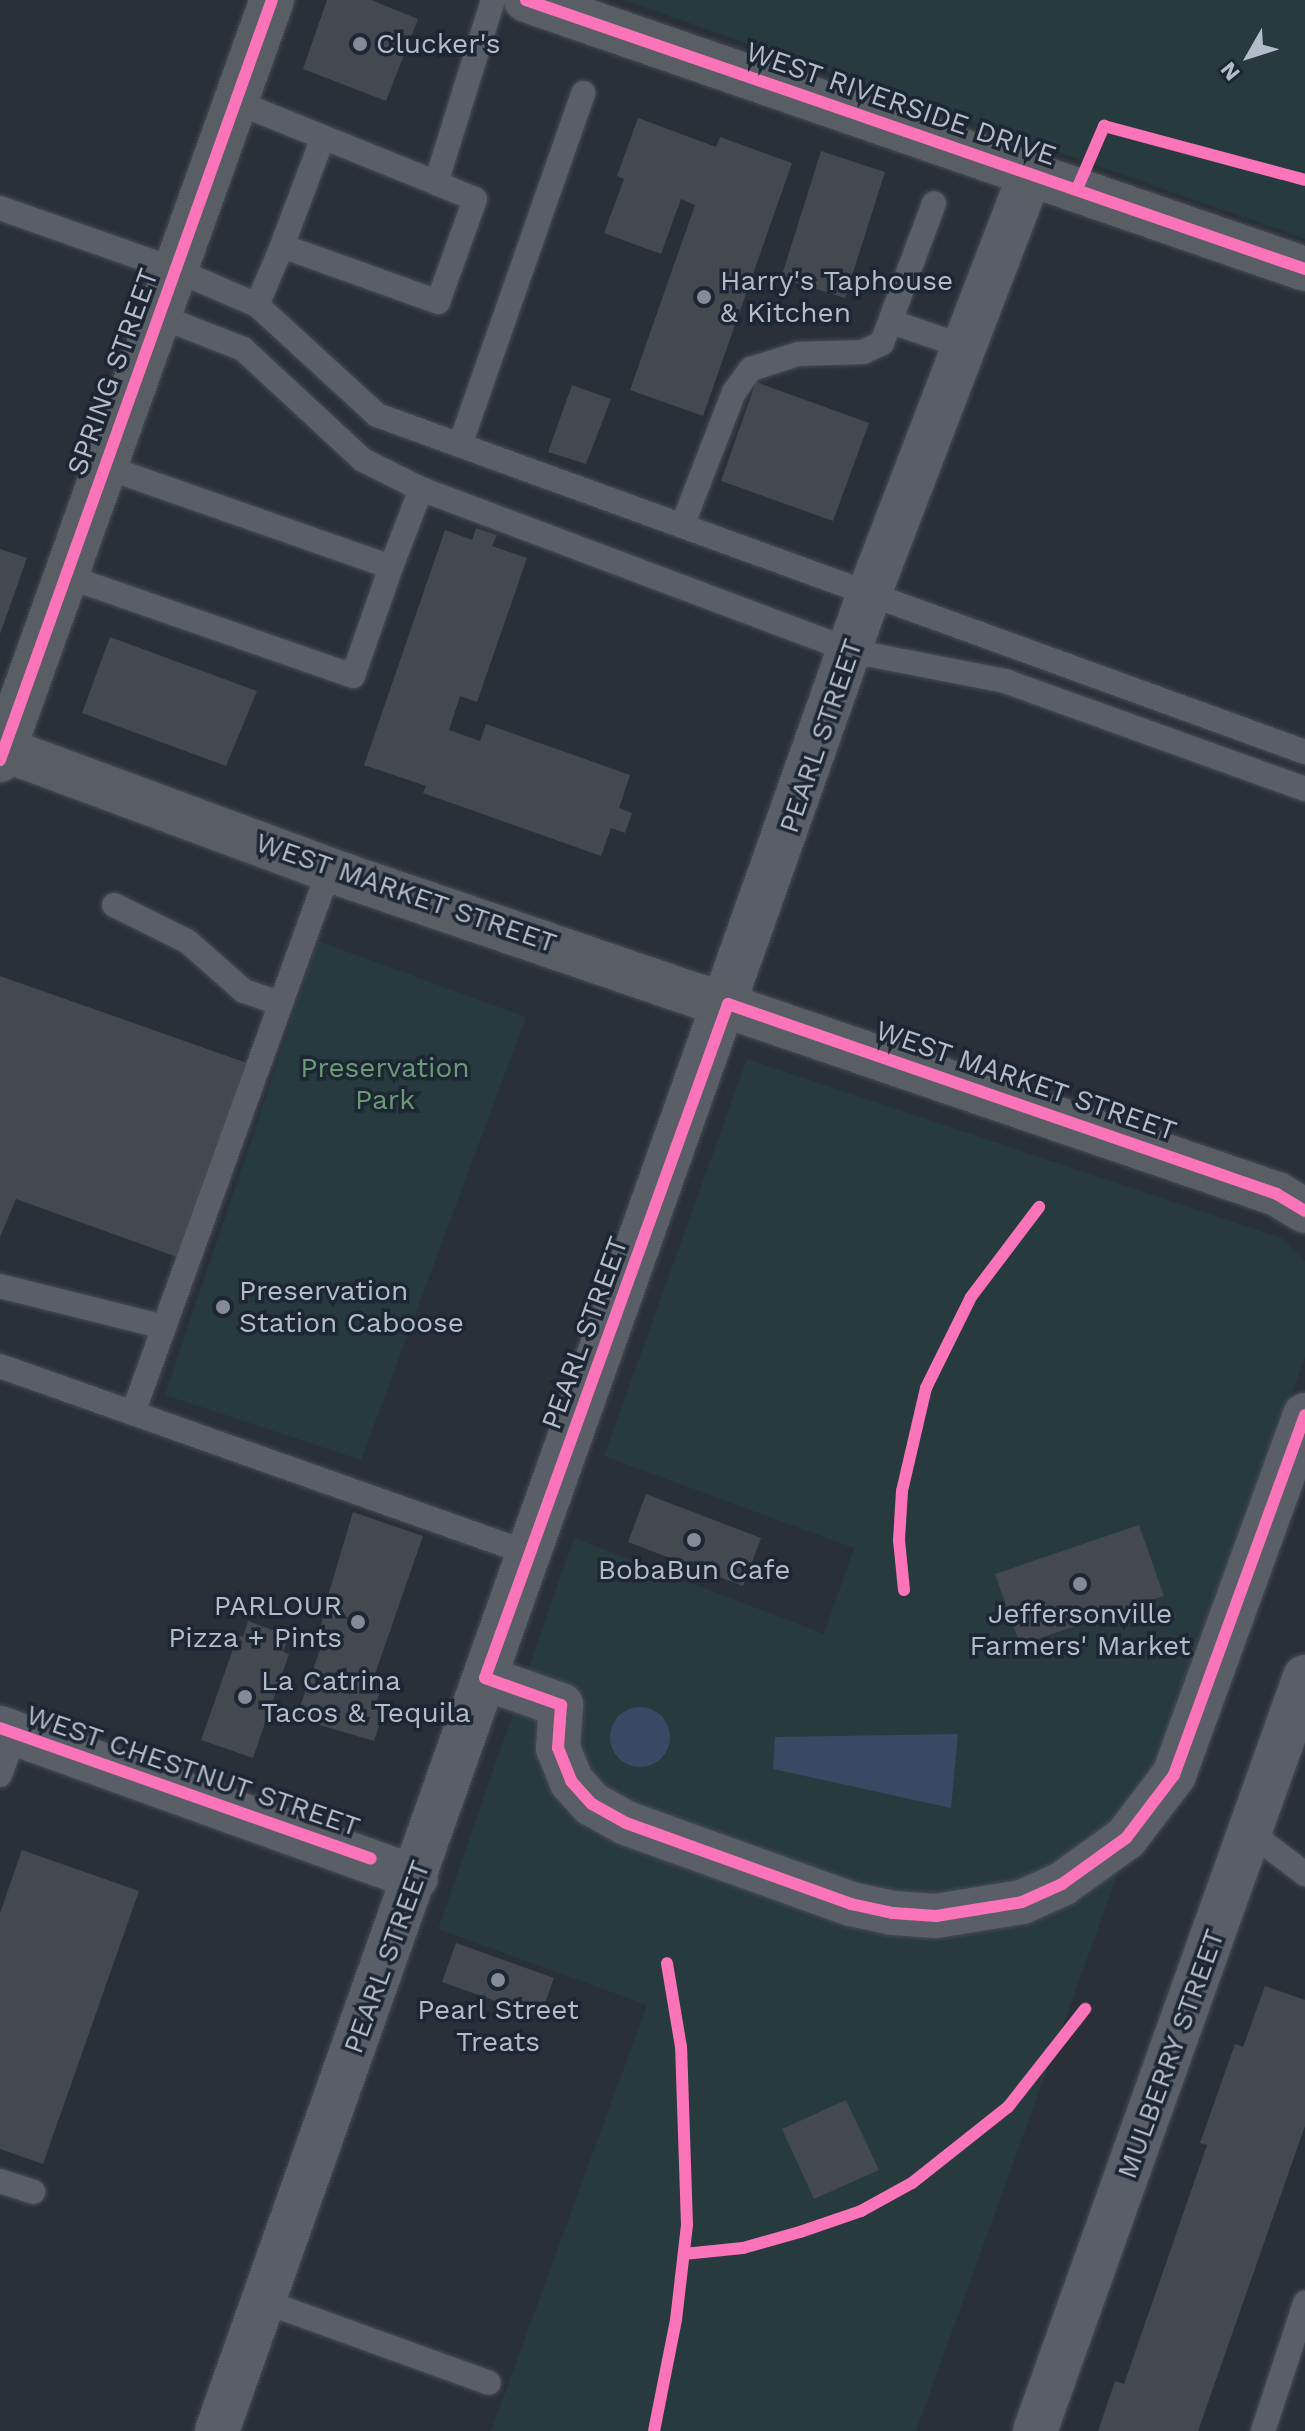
<!DOCTYPE html>
<html>
<head>
<meta charset="utf-8">
<style>
  body { margin:0 }
  #map { position:relative; width:1305px; height:2431px; overflow:hidden; background:#2a3038; font-family:"Work Sans",sans-serif }
  div>[style] { position:absolute }
  [style*='--x'] { left:calc(var(--x)*1px); top:calc(var(--y)*1px); width:calc(var(--w)*1px); rotate:calc(var(--a)*1deg) }
  .green>* { inset:0; background:#273a3e }
  .water>* { inset:0; background:#384963 }
  .round { border-radius:50% }
  .building>* { inset:0; background:#444950 }
  .roads { filter:drop-shadow(0 0 2px #484c53) drop-shadow(0 0 2px #484c53) }
  .lane>* { height:24px; margin:-12px; padding:0 12px; transform-origin:12px; border-radius:12px; background:#5a5e66 }
  .street>* { height:44px; margin:-22px; padding:0 22px; transform-origin:22px; border-radius:22px; background:#5a5e66 }
  .secondary>* { height:44px; margin:-22px; padding:0 22px; transform-origin:22px; border-radius:22px; background:#595d64 }
  .cycleway>* { height:12px; margin:-6px; padding:0 6px; transform-origin:6px; border-radius:6px; background:#fb73b8 }
  .dots>* { width:22px; height:22px; translate:-50% -50%; box-sizing:border-box; border:4px solid #1d2633; border-radius:50% }
  span { translate:-50% -50%; white-space:nowrap; text-align:center; line-height:1.15; -webkit-text-stroke:7px #1d2633; paint-order:stroke }
  .poi-label { font-size:28px; color:#b4bcc9 }
  .left { translate:0 -50%; text-align:left }
  .right { translate:-100% -50%; text-align:right }
  .street-label { font-size:28px; color:#b4bcc9 }
  .park-label { font-size:28px; color:#6b9a76 }
  .north { position:absolute; left:1209px; top:16px; width:80px; height:80px; -webkit-text-stroke:6px #1d2633; paint-order:stroke; rotate:231deg; font-size:22px; font-weight:700; line-height:32px; text-align:center; color:#b4bcc9 }
  .north::after { content:''; display:block; margin:auto; width:28px; height:36px; background:#b4bcc9; clip-path:polygon(50% 0,100% 100%,50% 72%,0 100%) }
</style>
</head>
<body>
<div id="map">
  <div class="green">
    <div style="clip-path:polygon(624px 0,1305px 0,1305px 239px)"></div>
    <div style="clip-path:polygon(318px 941px,526px 1017px,361px 1460px,165px 1395px)"></div>
    <div style="clip-path:polygon(747px 1059px,1281px 1238px,1305px 1261px,1305px 1357px,916px 2431px,491px 2431px,647px 2005px,438px 1929px,574px 1538px,824px 1634px,854px 1548px,604px 1456px)"></div>
  </div>
  <div class="water">
    <div class="round" style="left:610px;top:1707px;width:60px;height:60px"></div>
    <div style="clip-path:polygon(958px 1734px,951px 1808px,773px 1769px,775px 1737px)"></div>
  </div>
  <div class="building">
    <div style="clip-path:polygon(327px 0,371px 0,418px 19px,386px 101px,303px 69px)"></div>
    <div style="clip-path:polygon(638px 118px,716px 147px,720px 137px,792px 163px,703px 416px,630px 390px,695px 205px,681px 199px,661px 254px,604px 233px,624px 179px,617px 176px)"></div>
    <div style="clip-path:polygon(821px 151px,885px 172px,845px 298px,781px 278px)"></div>
    <div style="clip-path:polygon(756px 382px,869px 423px,833px 521px,721px 481px)"></div>
    <div style="clip-path:polygon(572px 385px,611px 399px,586px 464px,548px 452px)"></div>
    <div style="clip-path:polygon(476px 528px,497px 535px,492px 546px,527px 558px,477px 702px,460px 696px,449px 730px,480px 741px,486px 724px,630px 775px,619px 808px,632px 813px,625px 833px,611px 828px,601px 856px,423px 793px,426px 786px,364px 765px,445px 530px,472px 540px)"></div>
    <div style="clip-path:polygon(0 549px,27px 558px,0 634px)"></div>
    <div style="clip-path:polygon(110px 637px,257px 691px,226px 766px,82px 713px)"></div>
    <div style="clip-path:polygon(0 976px,247px 1063px,177px 1257px,16px 1199px,0 1237px)"></div>
    <div style="clip-path:polygon(646px 1494px,761px 1538px,743px 1586px,628px 1542px)"></div>
    <div style="clip-path:polygon(353px 1512px,423px 1536px,375px 1674px,385px 1678px,375px 1705px,385px 1709px,374px 1741px,296px 1718px,325px 1636px,320px 1633px,324px 1609px)"></div>
    <div style="clip-path:polygon(1139px 1525px,1164px 1596px,1020px 1645px,995px 1574px)"></div>
    <div style="clip-path:polygon(248px 1621px,289px 1636px,283px 1652px,289px 1654px,253px 1758px,201px 1740px,238px 1635px,243px 1637px)"></div>
    <div style="clip-path:polygon(22px 1850px,139px 1891px,43px 2164px,0 2149px,0 1913px)"></div>
    <div style="clip-path:polygon(456px 1943px,554px 1978px,540px 2017px,442px 1982px)"></div>
    <div style="clip-path:polygon(1265px 1986px,1305px 2000px,1305px 2126px,1198px 2431px,1098px 2431px,1115px 2381px,1124px 2384px,1207px 2145px,1200px 2143px,1235px 2044px,1243px 2047px)"></div>
    <div style="clip-path:polygon(846px 2100px,879px 2170px,814px 2199px,782px 2129px)"></div>
  </div>
  <div class="roads">
    <div class="lane">
      <div style="--x:236;--y:102;--w:216;--a:22"></div>
      <div style="--x:436;--y:183;--w:192;--a:-72.7"></div>
      <div style="--x:322;--y:140;--w:113;--a:110.7"></div>
      <div style="--x:282;--y:246;--w:166;--a:19.7"></div>
      <div style="--x:438;--y:302;--w:109;--a:-70.2"></div>
      <div style="--x:475;--y:199;--w:42;--a:-157.7"></div>
      <div style="--x:0;--y:208;--w:187;--a:19.4"></div>
      <div style="--x:176;--y:270;--w:88;--a:23.4"></div>
      <div style="--x:257;--y:305;--w:163;--a:42.5"></div>
      <div style="--x:377;--y:415;--w:987;--a:19.96"></div>
      <div style="--x:257;--y:305;--w:64;--a:-67"></div>
      <div style="--x:159;--y:316;--w:90;--a:21.4"></div>
      <div style="--x:243;--y:349;--w:163;--a:42.8"></div>
      <div style="--x:363;--y:460;--w:65;--a:26.6"></div>
      <div style="--x:421;--y:489;--w:84;--a:111"></div>
      <div style="--x:892;--y:322;--w:74;--a:18.9"></div>
      <div style="--x:460;--y:445;--w:373;--a:-70.7"></div>
      <div style="--x:421;--y:489;--w:460;--a:20.6"></div>
      <div style="--x:851;--y:651;--w:157;--a:11"></div>
      <div style="--x:1005;--y:681;--w:319;--a:19.8"></div>
      <div style="--x:682;--y:526;--w:144;--a:-68.8"></div>
      <div style="--x:734;--y:392;--w:29;--a:-54"></div>
      <div style="--x:751;--y:369;--w:49;--a:-17.7"></div>
      <div style="--x:798;--y:354;--w:65;--a:-1.8"></div>
      <div style="--x:863;--y:352;--w:21;--a:-25"></div>
      <div style="--x:882;--y:343;--w:149;--a:-69.6"></div>
      <div style="--x:66;--y:576;--w:304;--a:19.2"></div>
      <div style="--x:353;--y:676;--w:115;--a:-70.8"></div>
      <div style="--x:391;--y:567;--w:303;--a:-160.7"></div>
      <div style="--x:114;--y:905;--w:81;--a:26.3"></div>
      <div style="--x:187;--y:941;--w:76;--a:41.3"></div>
      <div style="--x:244;--y:991;--w:39;--a:19"></div>
      <div style="--x:0;--y:1286;--w:169;--a:14"></div>
      <div style="--x:0;--y:1366;--w:563;--a:19.5"></div>
      <div style="--x:133;--y:1413;--w:577;--a:-70.15"></div>
      <div style="--x:0;--y:1775;--w:44;--a:-69.9"></div>
      <div style="--x:1251;--y:1833;--w:68;--a:37.2"></div>
      <div style="--x:0;--y:2181;--w:35;--a:18"></div>
      <div style="--x:263;--y:2301;--w:240;--a:19.9"></div>
      <div style="--x:1263;--y:2431;--w:135;--a:-71.8"></div>
    </div>
    <div class="street">
      <div style="--x:485;--y:1678;--w:81;--a:19.6"></div>
      <div style="--x:561;--y:1705;--w:43;--a:94"></div>
      <div style="--x:558;--y:1748;--w:35;--a:68"></div>
      <div style="--x:571;--y:1781;--w:31;--a:48"></div>
      <div style="--x:592;--y:1804;--w:39;--a:29"></div>
      <div style="--x:626;--y:1823;--w:239;--a:19.8"></div>
      <div style="--x:851;--y:1904;--w:43;--a:12.1"></div>
      <div style="--x:893;--y:1913;--w:43;--a:4"></div>
      <div style="--x:936;--y:1916;--w:87;--a:-9.2"></div>
      <div style="--x:1022;--y:1902;--w:44;--a:-24.2"></div>
      <div style="--x:1062;--y:1884;--w:79;--a:-35.7"></div>
      <div style="--x:1126;--y:1838;--w:79;--a:-52.7"></div>
      <div style="--x:1174;--y:1775;--w:383;--a:-70"></div>
      <div style="--x:0;--y:1728;--w:442;--a:19.8"></div>
      <div style="--x:217;--y:2431;--w:1949;--a:-70.46"></div>
      <div style="--x:869;--y:594;--w:450;--a:-69"></div>
      <div style="--x:1035;--y:2431;--w:801;--a:-70.3"></div>
    </div>
    <div class="secondary">
      <div style="--x:526;--y:0;--w:824;--a:19.05"></div>
      <div style="--x:0;--y:748;--w:351;--a:20.3"></div>
      <div style="--x:329;--y:870;--w:1002;--a:18.87"></div>
      <div style="--x:1277;--y:1194;--w:33;--a:31"></div>
      <div style="--x:0;--y:760;--w:807;--a:-70.31"></div>
    </div>
  </div>
  <div class="cycleway">
    <div style="--x:526;--y:0;--w:824;--a:19.05"></div>
    <div style="--x:1077;--y:189;--w:69;--a:-66.8"></div>
    <div style="--x:1104;--y:126;--w:208;--a:15"></div>
    <div style="--x:0;--y:760;--w:807;--a:-70.31"></div>
    <div style="--x:1305;--y:1211;--w:33;--a:-149"></div>
    <div style="--x:1277;--y:1194;--w:581;--a:-160.91"></div>
    <div style="--x:728;--y:1004;--w:716;--a:109.83"></div>
    <div style="--x:485;--y:1678;--w:81;--a:19.6"></div>
    <div style="--x:561;--y:1705;--w:43;--a:94"></div>
    <div style="--x:558;--y:1748;--w:35;--a:68"></div>
    <div style="--x:571;--y:1781;--w:31;--a:48"></div>
    <div style="--x:592;--y:1804;--w:39;--a:29"></div>
    <div style="--x:626;--y:1823;--w:239;--a:19.8"></div>
    <div style="--x:851;--y:1904;--w:43;--a:12.1"></div>
    <div style="--x:893;--y:1913;--w:43;--a:4"></div>
    <div style="--x:936;--y:1916;--w:87;--a:-9.2"></div>
    <div style="--x:1022;--y:1902;--w:44;--a:-24.2"></div>
    <div style="--x:1062;--y:1884;--w:79;--a:-35.7"></div>
    <div style="--x:1126;--y:1838;--w:79;--a:-52.7"></div>
    <div style="--x:1174;--y:1775;--w:383;--a:-70"></div>
    <div style="--x:904;--y:1590;--w:50;--a:-95.7"></div>
    <div style="--x:899;--y:1540;--w:49;--a:-86.5"></div>
    <div style="--x:902;--y:1491;--w:106;--a:-76.9"></div>
    <div style="--x:926;--y:1388;--w:102;--a:-63.7"></div>
    <div style="--x:971;--y:1297;--w:113;--a:-52.9"></div>
    <div style="--x:0;--y:1728;--w:393;--a:19.4"></div>
    <div style="--x:684;--y:2254;--w:59;--a:-5.8"></div>
    <div style="--x:743;--y:2248;--w:59;--a:-15.7"></div>
    <div style="--x:800;--y:2232;--w:65;--a:-19"></div>
    <div style="--x:861;--y:2211;--w:58;--a:-28.8"></div>
    <div style="--x:912;--y:2183;--w:122;--a:-38.4"></div>
    <div style="--x:1008;--y:2107;--w:125;--a:-51.8"></div>
    <div style="--x:654;--y:2431;--w:113;--a:-78.8"></div>
    <div style="--x:676;--y:2320;--w:96;--a:-83.4"></div>
    <div style="--x:687;--y:2225;--w:178;--a:-91.9"></div>
    <div style="--x:681;--y:2047;--w:85;--a:-99.5"></div>
  </div>
  <div class="dots">
    <div style="left:360px;top:44px;background:#848b96"></div>
    <div style="left:704px;top:297px;background:#848b96"></div>
    <div style="left:223px;top:1307px;background:#848b96"></div>
    <div style="left:694px;top:1540px;background:#848b96"></div>
    <div style="left:1080px;top:1584px;background:#848b96"></div>
    <div style="left:358px;top:1622px;background:#848b96"></div>
    <div style="left:245px;top:1697px;background:#848b96"></div>
    <div style="left:498px;top:1980px;background:#848b96"></div>
  </div>
  <div class="poi-label">
    <span class="left" style="left:376px;top:44px">Clucker's</span>
    <span class="left" style="left:720px;top:297px">Harry's Taphouse<br>&amp; Kitchen</span>
    <span class="left" style="left:239px;top:1307px">Preservation<br>Station Caboose</span>
    <span style="left:694px;top:1570px">BobaBun Cafe</span>
    <span class="right" style="left:342px;top:1622px">PARLOUR<br>Pizza + Pints</span>
    <span style="left:1080px;top:1630px">Jeffersonville<br>Farmers' Market</span>
    <span class="left" style="left:261px;top:1697px">La Catrina<br>Tacos &amp; Tequila</span>
    <span style="left:498px;top:2026px">Pearl Street<br>Treats</span>
  </div>
  <div class="street-label">
    <span style="left:901px;top:104px;rotate:19deg">WEST RIVERSIDE DRIVE</span>
    <span style="left:113px;top:372px;rotate:-70deg">SPRING STREET</span>
    <span style="left:821px;top:736px;rotate:-71deg">PEARL STREET</span>
    <span style="left:406px;top:893px;rotate:19deg">WEST MARKET STREET</span>
    <span style="left:1026px;top:1081px;rotate:19deg">WEST MARKET STREET</span>
    <span style="left:585px;top:1333px;rotate:-70deg">PEARL STREET</span>
    <span style="left:193px;top:1771px;rotate:19deg">WEST CHESTNUT STREET</span>
    <span style="left:387px;top:1957px;rotate:-70deg">PEARL STREET</span>
    <span style="left:1171px;top:2054px;rotate:-70deg">MULBERRY STREET</span>
  </div>
  <div class="park-label">
    <span style="left:385px;top:1084px">Preservation<br>Park</span>
  </div>
  <div class="north">N</div>
</div>
</body>
</html>
